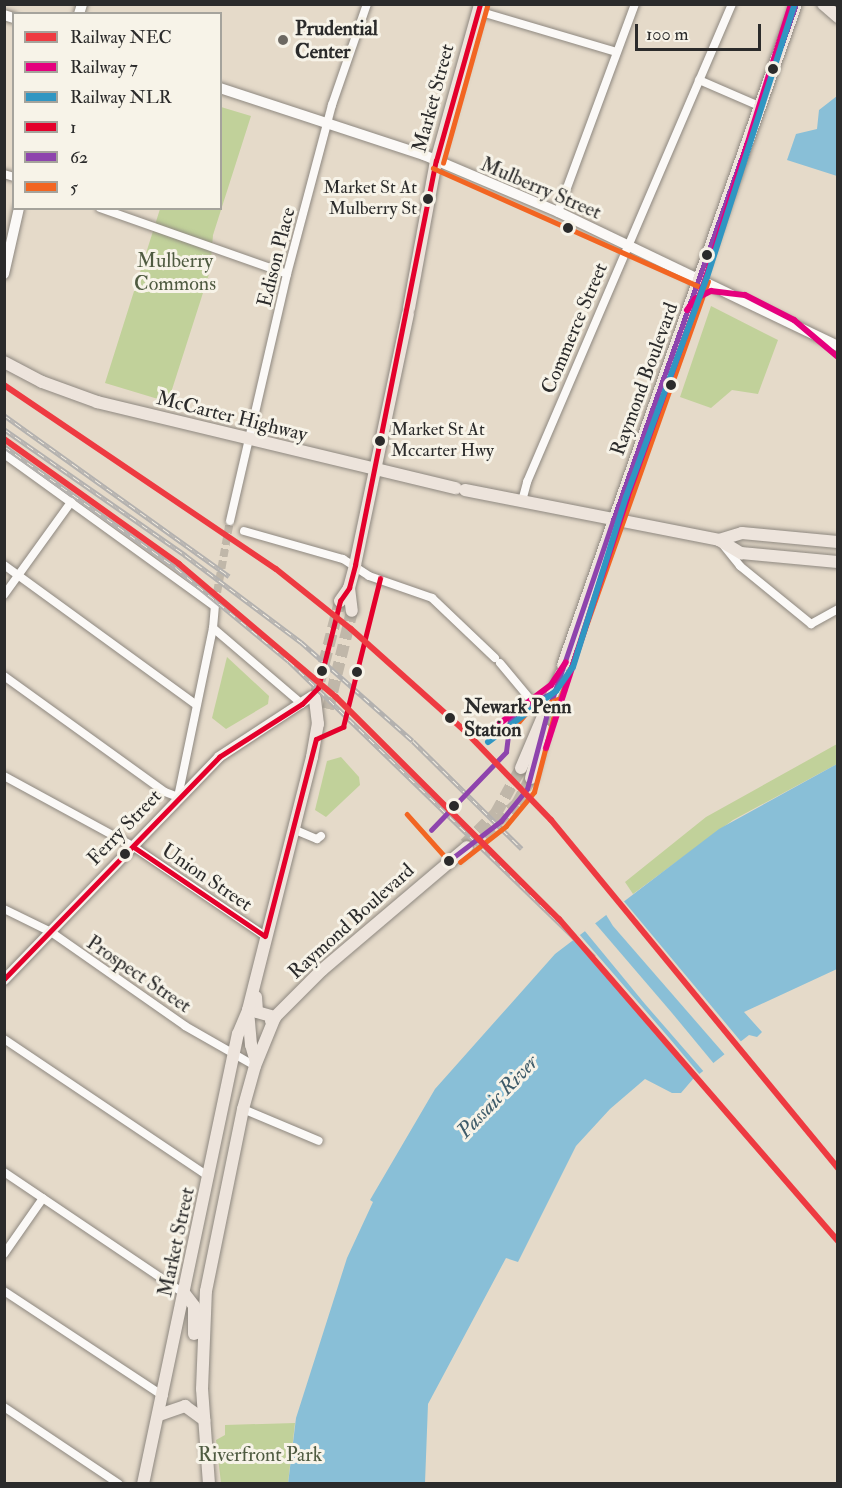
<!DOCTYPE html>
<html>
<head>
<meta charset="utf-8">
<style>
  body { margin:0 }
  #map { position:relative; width:842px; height:1488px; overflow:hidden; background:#e5dac9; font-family:"IM FELL Double Pica",serif }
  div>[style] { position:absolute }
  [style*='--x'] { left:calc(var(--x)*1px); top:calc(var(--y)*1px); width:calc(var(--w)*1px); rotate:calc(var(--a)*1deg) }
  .green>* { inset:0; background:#c1d19a }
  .water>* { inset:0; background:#89bfd7 }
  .pier>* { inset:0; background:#e5dac9 }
  .minor-tunnel>* { height:8px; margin-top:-4px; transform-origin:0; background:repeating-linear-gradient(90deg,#c0b7a9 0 8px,transparent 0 12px) }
  .primary-tunnel>* { height:12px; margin-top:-6px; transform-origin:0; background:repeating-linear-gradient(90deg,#c0b7a9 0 12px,transparent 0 18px) }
  .roads { filter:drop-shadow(0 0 2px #8e8880) drop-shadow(0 0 2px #8e8880) }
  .minor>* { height:8px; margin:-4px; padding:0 4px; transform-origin:4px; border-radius:4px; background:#fbf9f7 }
  .tertiary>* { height:10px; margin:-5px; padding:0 5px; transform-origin:5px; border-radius:5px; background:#fbf9f7 }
  .secondary>* { height:10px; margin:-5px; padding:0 5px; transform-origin:5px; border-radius:5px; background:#f5f1ec }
  .primary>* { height:12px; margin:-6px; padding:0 6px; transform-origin:6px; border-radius:6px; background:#ede4dc }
  .rail>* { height:4.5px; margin-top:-2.25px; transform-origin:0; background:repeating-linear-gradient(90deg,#f7f3e8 0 7px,#b3b1af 0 14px); box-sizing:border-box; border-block:2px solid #b3b1af }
  .bus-1>* { height:4.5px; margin:-2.25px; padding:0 2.25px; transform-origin:2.25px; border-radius:2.25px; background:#e4002b }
  .bus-2>* { height:4.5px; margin:-2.25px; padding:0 2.25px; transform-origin:2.25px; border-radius:2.25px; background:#8e44ad }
  .bus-3>* { height:4.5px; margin:-2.25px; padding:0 2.25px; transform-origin:2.25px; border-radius:2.25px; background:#f26522 }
  .rail-1>* { height:6px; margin:-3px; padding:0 3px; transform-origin:3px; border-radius:3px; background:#ee3a41 }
  .rail-2>* { height:6px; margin:-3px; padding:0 3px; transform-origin:3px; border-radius:3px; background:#e5007d }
  .rail-3>* { height:6px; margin:-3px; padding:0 3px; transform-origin:3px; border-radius:3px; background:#3096c2 }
  .dots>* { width:16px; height:16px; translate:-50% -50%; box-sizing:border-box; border:3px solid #f7f3e8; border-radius:50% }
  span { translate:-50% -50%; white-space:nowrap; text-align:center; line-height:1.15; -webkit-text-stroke:6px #f7f3e8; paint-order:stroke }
  .bus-label { font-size:18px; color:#2b2b2b }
  .right { translate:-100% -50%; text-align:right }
  .left { translate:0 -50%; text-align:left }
  .poi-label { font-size:20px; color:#2b2b2b; font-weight:700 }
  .street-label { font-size:20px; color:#2b2b2b }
  .park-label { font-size:20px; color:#4f5b41 }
  .stop-label { font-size:20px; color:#2b2b2b; font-weight:700 }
  .water-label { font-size:21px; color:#3e5b69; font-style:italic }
  .frame { position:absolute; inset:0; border:6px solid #2b2b2b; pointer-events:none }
  .legend { position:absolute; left:12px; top:12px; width:210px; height:198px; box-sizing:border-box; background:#f7f3e8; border:2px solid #a5a39c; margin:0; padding:8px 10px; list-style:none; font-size:18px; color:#2b2b2b }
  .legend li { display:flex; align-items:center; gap:12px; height:30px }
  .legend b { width:30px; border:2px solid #a5a39c }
  .scale { position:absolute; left:635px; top:24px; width:126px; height:27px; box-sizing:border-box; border:3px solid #2b2b2b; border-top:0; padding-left:8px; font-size:18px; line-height:21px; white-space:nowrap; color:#2b2b2b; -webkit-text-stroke:4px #f7f3e8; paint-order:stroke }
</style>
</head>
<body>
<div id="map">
  <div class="green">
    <div style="clip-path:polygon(221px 107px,251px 116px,213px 235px,210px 271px,168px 402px,105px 383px,160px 209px,220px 208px)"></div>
    <div style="clip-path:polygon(711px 306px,778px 340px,758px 394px,732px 390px,711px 408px,680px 397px)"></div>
    <div style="clip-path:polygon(227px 657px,269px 696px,268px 704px,226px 729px,212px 718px)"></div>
    <div style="clip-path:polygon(837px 744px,837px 764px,733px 820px,633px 894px,625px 882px,706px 817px)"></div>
    <div style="clip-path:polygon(341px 757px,359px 777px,360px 785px,326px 817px,315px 810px,327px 761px)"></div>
    <div style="clip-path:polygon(295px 1423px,288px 1483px,221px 1483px,216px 1440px,225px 1435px,225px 1425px)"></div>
  </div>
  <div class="water">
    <div style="clip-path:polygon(837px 96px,837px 176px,787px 160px,796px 134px,817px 129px,819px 110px)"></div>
    <div style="clip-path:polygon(837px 764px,837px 969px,744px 1012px,762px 1032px,757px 1037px,749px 1035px,693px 1079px,681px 1093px,672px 1093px,645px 1079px,610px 1109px,576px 1146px,518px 1262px,506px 1258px,428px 1404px,425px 1483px,288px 1484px,296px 1418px,347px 1258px,373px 1202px,370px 1200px,435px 1089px,555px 954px,719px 829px)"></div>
  </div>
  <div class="pier">
    <div style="clip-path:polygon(622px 899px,743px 1044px,726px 1056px,613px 926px,605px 913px)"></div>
    <div style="clip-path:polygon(594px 922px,672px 1013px,715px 1065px,705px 1073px,645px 1004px,584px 930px)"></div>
    <div style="clip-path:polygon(579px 934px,670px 1039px,701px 1076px,695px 1080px,664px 1044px,573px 939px)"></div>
  </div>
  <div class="minor-tunnel">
    <div style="--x:215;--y:604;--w:84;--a:-79.8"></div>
  </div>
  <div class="primary-tunnel">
    <div style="--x:315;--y:698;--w:100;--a:-75.5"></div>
    <div style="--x:328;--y:709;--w:101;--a:-76.2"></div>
    <div style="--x:483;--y:835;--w:46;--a:-42.4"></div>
    <div style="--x:517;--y:804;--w:30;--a:-62"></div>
    <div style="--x:465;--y:844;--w:44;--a:-45"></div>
    <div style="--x:496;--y:813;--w:51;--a:-60.9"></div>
  </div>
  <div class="roads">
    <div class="minor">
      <div style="--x:478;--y:11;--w:144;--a:16.5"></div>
      <div style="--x:699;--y:80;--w:65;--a:23.4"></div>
      <div style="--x:4;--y:174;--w:10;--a:17"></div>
      <div style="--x:100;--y:208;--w:198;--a:19.4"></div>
      <div style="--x:558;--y:212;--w:222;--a:-69.7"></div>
      <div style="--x:4;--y:454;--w:259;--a:35.9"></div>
      <div style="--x:522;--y:501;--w:20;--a:-75"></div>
      <div style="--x:527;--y:482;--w:520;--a:-66.79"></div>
      <div style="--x:230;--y:521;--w:253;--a:-77"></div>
      <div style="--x:287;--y:274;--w:175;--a:-75.1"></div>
      <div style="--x:332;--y:105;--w:107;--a:-70.9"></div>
      <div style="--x:244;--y:531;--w:103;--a:15.8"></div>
      <div style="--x:343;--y:559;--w:31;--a:33"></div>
      <div style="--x:369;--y:576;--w:67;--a:19.2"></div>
      <div style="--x:432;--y:598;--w:87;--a:43.6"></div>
      <div style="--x:724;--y:546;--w:26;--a:51"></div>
      <div style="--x:740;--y:566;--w:92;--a:39.2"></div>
      <div style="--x:811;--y:624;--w:31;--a:-29"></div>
      <div style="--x:4;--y:565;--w:238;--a:36"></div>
      <div style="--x:4;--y:595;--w:115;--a:-54.2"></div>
      <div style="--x:213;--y:628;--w:117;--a:40.5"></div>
      <div style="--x:500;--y:663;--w:70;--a:50.2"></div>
      <div style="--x:4;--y:676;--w:198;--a:35.8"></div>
      <div style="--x:165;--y:792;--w:14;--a:21"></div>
      <div style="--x:178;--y:797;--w:173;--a:-78.3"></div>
      <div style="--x:213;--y:628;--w:24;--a:-85"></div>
      <div style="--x:4;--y:776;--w:148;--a:28.6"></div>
      <div style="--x:134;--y:847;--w:158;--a:34.2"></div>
      <div style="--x:293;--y:829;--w:26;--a:23"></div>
      <div style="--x:317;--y:839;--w:5;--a:-37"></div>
      <div style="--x:4;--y:909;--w:52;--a:26.1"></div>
      <div style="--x:51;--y:932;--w:164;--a:35"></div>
      <div style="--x:185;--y:1026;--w:81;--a:29.7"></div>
      <div style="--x:4;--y:1039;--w:247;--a:33.9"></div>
      <div style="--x:243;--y:1109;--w:82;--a:22.8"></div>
      <div style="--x:4;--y:1172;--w:218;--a:34"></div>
      <div style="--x:4;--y:1254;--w:68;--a:-55.1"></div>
      <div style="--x:4;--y:1291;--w:191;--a:33.4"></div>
      <div style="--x:4;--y:1407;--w:138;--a:33.8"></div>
    </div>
    <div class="tertiary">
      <div style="--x:79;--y:14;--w:10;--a:-73"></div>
      <div style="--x:4;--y:15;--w:10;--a:17"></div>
      <div style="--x:220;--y:88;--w:215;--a:18.2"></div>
      <div style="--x:424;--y:155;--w:146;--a:23"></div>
      <div style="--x:558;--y:212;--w:310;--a:25.6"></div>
      <div style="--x:4;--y:274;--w:68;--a:-77.2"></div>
    </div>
    <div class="secondary">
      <div style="--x:4;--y:980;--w:310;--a:-46"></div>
      <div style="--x:219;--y:757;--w:111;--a:-33.3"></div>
    </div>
    <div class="primary">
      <div style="--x:823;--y:4;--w:20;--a:41"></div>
      <div style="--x:409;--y:308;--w:149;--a:-79.6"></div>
      <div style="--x:436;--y:161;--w:163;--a:-74.3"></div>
      <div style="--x:4;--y:362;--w:43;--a:27.8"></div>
      <div style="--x:42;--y:382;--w:59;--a:20"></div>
      <div style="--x:97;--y:402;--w:369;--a:13.5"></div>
      <div style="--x:465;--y:490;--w:259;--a:11.1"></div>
      <div style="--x:719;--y:540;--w:26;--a:31"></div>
      <div style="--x:741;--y:553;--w:97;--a:5.3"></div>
      <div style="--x:719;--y:540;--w:24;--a:-17"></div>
      <div style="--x:742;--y:533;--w:96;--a:5.4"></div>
      <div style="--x:349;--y:588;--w:23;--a:83"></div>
      <div style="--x:340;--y:601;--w:16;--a:-55"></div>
      <div style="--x:349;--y:588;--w:24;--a:-75"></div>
      <div style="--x:355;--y:565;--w:257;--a:-78.1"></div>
      <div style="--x:563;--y:665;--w:701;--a:-70.58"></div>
      <div style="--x:521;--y:768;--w:102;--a:-66.9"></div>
      <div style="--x:531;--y:778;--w:50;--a:-74.8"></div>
      <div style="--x:256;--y:997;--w:15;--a:86"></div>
      <div style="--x:257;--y:1012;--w:19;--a:16"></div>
      <div style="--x:271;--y:1021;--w:72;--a:-45"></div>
      <div style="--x:322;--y:970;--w:190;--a:-40.3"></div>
      <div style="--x:256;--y:1062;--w:18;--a:-106"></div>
      <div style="--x:251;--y:1045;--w:35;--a:-95"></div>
      <div style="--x:248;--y:1010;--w:261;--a:-75.8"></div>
      <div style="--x:312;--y:757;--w:34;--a:-80"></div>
      <div style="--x:318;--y:724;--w:26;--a:-97"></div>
      <div style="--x:185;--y:1294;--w:15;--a:53"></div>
      <div style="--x:194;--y:1306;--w:28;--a:90"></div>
      <div style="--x:159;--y:1415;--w:28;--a:-19"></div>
      <div style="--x:185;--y:1406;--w:24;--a:36"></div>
      <div style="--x:143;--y:1484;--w:460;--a:-78.1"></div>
      <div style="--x:238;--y:1034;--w:26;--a:-67"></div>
      <div style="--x:209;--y:1484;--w:95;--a:-94.2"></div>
      <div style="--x:202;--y:1389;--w:98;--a:-87.7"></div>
      <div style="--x:206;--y:1291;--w:186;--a:-78.5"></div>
      <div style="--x:243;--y:1109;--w:45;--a:-74.4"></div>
      <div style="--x:255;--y:1066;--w:53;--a:-67.8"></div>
    </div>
  </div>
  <div class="rail">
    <div style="--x:4;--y:415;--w:277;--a:35.6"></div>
    <div style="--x:4;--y:429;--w:221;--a:34.8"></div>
    <div style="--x:185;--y:555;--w:145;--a:36.9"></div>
    <div style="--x:301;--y:642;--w:149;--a:41.5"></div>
    <div style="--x:413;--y:741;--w:153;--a:44.7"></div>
    <div style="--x:4;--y:446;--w:211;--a:35.3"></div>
    <div style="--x:176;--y:568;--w:146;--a:39.5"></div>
    <div style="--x:289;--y:661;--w:425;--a:44.1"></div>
  </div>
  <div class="bus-1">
    <div style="--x:316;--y:739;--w:30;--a:-24"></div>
    <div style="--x:343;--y:727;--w:153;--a:-76"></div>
    <div style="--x:134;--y:847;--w:158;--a:34.2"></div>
    <div style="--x:265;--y:936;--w:203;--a:-75.5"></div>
    <div style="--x:4;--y:979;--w:309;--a:-45.9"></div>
    <div style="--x:219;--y:757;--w:98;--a:-32.6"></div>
    <div style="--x:302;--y:704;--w:23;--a:-45"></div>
    <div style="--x:318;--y:688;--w:90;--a:-75.8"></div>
    <div style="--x:340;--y:601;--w:16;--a:-55"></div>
    <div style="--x:349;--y:588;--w:24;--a:-75"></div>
    <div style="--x:355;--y:565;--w:412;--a:-78.7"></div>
    <div style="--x:436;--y:161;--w:163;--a:-74.3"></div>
  </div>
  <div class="bus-2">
    <div style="--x:431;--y:830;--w:108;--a:-46.1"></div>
    <div style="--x:506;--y:752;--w:32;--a:-83"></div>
    <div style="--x:510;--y:720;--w:17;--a:-50"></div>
    <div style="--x:521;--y:707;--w:36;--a:-24"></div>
    <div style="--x:455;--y:856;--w:58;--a:-37.3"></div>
    <div style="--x:501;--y:821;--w:41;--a:-50.9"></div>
    <div style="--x:527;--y:789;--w:74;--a:-75.2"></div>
    <div style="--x:546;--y:717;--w:208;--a:-71.2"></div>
    <div style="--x:613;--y:520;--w:547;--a:-70.47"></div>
  </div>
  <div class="bus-3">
    <div style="--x:443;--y:163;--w:163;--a:-74.3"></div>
    <div style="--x:433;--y:168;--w:290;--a:24"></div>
    <div style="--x:516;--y:725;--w:16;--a:-50"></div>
    <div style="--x:526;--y:713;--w:34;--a:-24"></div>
    <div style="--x:407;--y:814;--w:63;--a:48.2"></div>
    <div style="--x:460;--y:862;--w:58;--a:-38"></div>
    <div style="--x:506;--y:826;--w:44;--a:-50.5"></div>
    <div style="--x:534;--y:792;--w:75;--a:-75.4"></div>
    <div style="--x:553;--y:719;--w:464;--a:-70.5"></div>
  </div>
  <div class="rail-1">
    <div style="--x:4;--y:385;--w:328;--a:34.1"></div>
    <div style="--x:276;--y:569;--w:96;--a:38.7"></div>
    <div style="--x:351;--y:629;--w:154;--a:41.8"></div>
    <div style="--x:466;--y:732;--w:122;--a:46"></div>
    <div style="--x:551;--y:820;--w:451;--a:50.5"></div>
    <div style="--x:4;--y:439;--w:215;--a:35.5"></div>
    <div style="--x:179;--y:564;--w:206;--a:40.3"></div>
    <div style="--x:336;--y:697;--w:315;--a:44.9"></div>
    <div style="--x:559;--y:919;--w:426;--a:49.1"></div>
  </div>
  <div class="rail-2">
    <div style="--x:687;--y:310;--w:14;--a:-54"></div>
    <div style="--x:695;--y:299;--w:18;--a:-27"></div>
    <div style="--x:711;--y:291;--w:34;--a:7"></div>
    <div style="--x:745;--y:295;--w:55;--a:27"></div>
    <div style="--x:794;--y:320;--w:57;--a:40.1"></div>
    <div style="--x:483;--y:736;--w:85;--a:-36.9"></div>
    <div style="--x:551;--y:685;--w:27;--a:-57"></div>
    <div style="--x:546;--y:748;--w:263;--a:-72"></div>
    <div style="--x:627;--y:498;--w:235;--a:-70.3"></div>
    <div style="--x:706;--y:277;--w:286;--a:-72.7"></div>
  </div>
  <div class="rail-3">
    <div style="--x:488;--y:742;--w:85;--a:-36.9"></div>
    <div style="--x:556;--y:691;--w:29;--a:-55"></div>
    <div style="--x:573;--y:667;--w:178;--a:-72.7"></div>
    <div style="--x:626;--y:497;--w:234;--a:-69.8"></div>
    <div style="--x:707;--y:277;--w:285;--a:-72.2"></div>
  </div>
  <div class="dots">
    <div style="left:283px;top:40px;background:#6c6862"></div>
    <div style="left:773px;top:69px;background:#2b2b2b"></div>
    <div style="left:428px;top:199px;background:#2b2b2b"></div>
    <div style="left:568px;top:228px;background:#2b2b2b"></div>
    <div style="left:707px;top:255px;background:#2b2b2b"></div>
    <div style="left:671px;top:385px;background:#2b2b2b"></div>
    <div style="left:380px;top:441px;background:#2b2b2b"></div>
    <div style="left:322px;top:671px;background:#2b2b2b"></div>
    <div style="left:357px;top:672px;background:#2b2b2b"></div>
    <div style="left:450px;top:718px;background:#2b2b2b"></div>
    <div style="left:454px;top:806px;background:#2b2b2b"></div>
    <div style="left:125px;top:854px;background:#2b2b2b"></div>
    <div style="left:449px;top:861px;background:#2b2b2b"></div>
  </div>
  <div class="bus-label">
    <span class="right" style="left:417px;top:199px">Market St At<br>Mulberry St</span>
    <span class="left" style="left:391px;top:441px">Market St At<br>Mccarter Hwy</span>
  </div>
  <div class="poi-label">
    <span class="left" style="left:295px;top:40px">Prudential<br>Center</span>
  </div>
  <div class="street-label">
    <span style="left:433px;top:98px;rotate:-75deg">Market Street</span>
    <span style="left:541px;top:188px;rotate:23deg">Mulberry Street</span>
    <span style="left:276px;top:257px;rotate:-76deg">Edison Place</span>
    <span style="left:574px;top:328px;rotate:-67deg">Commerce Street</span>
    <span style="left:644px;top:379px;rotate:-70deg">Raymond Boulevard</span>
    <span style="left:232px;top:416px;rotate:14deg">McCarter Highway</span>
    <span style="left:124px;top:827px;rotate:-46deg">Ferry Street</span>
    <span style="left:207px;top:877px;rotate:34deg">Union Street</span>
    <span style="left:351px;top:921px;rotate:-42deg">Raymond Boulevard</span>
    <span style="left:139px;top:974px;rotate:34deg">Prospect Street</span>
    <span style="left:176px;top:1242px;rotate:-78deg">Market Street</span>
  </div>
  <div class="park-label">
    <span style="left:175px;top:272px">Mulberry<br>Commons</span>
    <span style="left:260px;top:1454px">Riverfront Park</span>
  </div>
  <div class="stop-label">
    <span class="left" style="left:464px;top:718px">Newark Penn<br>Station</span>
  </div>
  <div class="water-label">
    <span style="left:498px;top:1097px;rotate:-46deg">Passaic River</span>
  </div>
  <div class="frame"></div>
  <ul class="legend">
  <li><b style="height:8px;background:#ee3a41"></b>Railway NEC</li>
  <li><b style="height:8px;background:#e5007d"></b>Railway 7</li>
  <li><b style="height:8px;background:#3096c2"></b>Railway NLR</li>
  <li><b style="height:8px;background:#e4002b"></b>1</li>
  <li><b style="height:8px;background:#8e44ad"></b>62</li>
  <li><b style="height:8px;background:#f26522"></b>5</li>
  </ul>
  <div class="scale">100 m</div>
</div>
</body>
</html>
